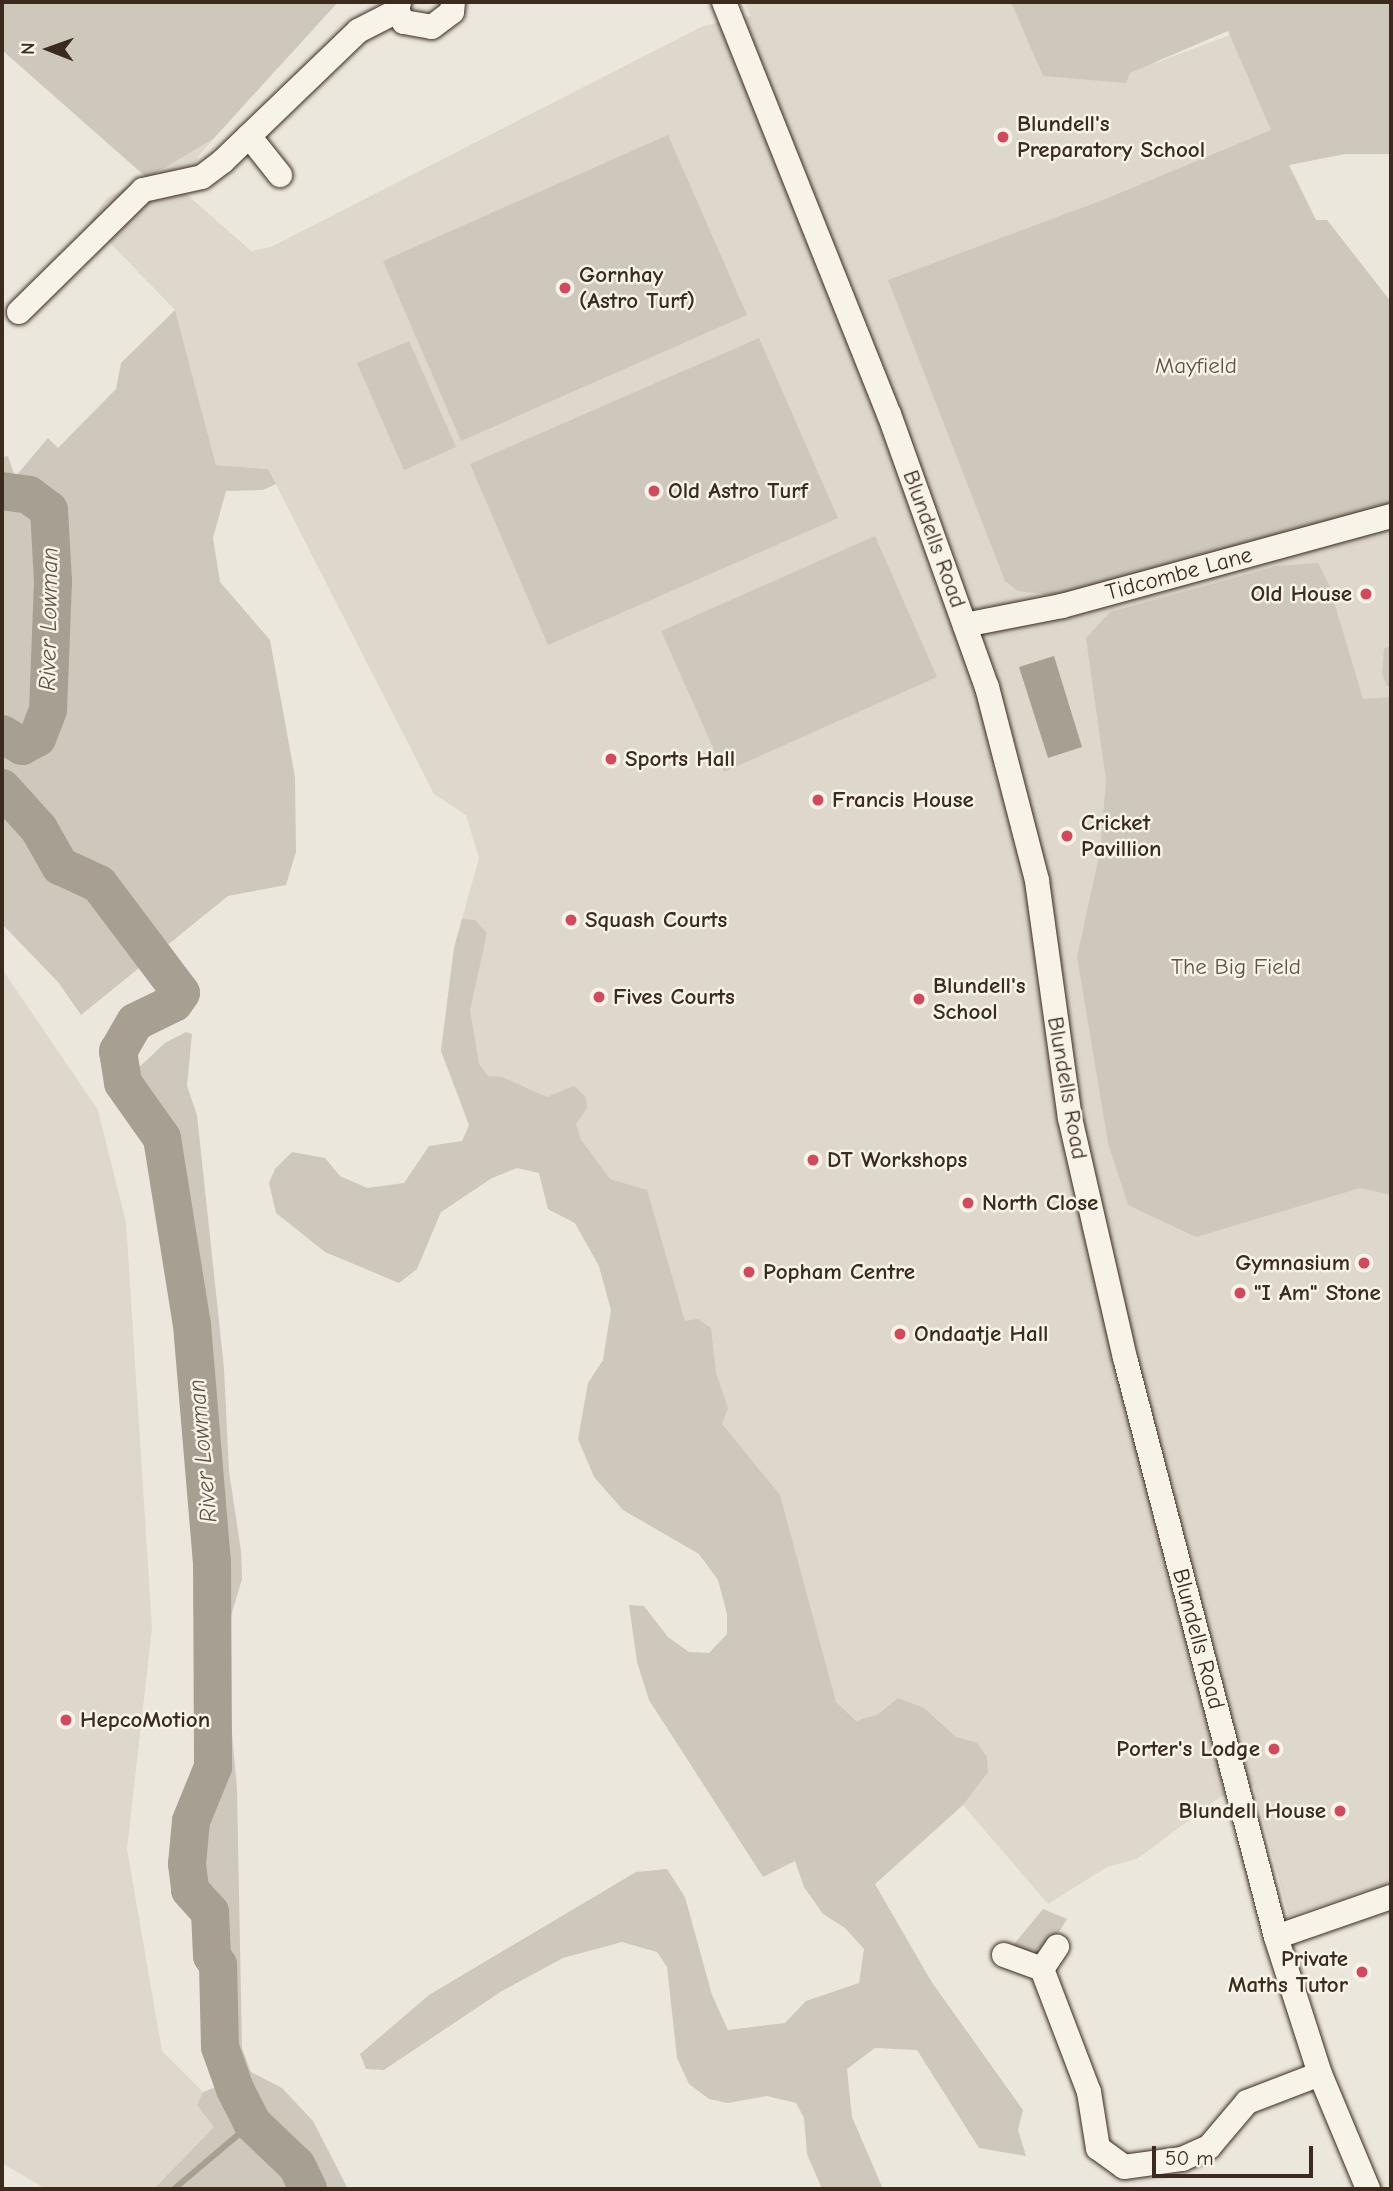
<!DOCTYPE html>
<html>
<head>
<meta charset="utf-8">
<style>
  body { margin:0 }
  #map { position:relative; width:1393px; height:2191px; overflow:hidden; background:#ece7dc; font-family:"Comic Neue",sans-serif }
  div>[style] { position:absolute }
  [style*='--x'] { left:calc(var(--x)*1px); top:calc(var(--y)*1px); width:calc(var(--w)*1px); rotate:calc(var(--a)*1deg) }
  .built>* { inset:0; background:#ddd7cc }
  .green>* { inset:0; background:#cec8bc }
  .water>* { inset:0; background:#a89f93 }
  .stream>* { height:6px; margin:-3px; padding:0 3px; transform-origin:3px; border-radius:3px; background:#a89f93 }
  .river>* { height:38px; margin:-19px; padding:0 19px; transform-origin:19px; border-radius:19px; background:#a89f93 }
  .roads { filter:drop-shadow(0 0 2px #3b2a1e) drop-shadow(0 0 2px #3b2a1e) }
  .minor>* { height:24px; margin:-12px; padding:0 12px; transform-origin:12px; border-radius:12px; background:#f7f3e8 }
  .dots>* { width:19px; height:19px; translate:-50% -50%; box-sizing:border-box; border:4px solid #f7f3e8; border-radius:50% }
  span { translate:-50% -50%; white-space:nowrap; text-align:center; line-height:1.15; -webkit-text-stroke:5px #f7f3e8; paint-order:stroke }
  .poi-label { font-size:23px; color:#3b2a1e; font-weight:700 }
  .left { translate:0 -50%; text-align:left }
  .right { translate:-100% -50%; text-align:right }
  .park-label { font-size:23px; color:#605246 }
  .street-label { font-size:23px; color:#3b2a1e }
  .water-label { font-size:24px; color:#615347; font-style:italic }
  .frame { position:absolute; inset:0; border:4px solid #3b2a1e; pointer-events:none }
  .north { position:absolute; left:14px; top:14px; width:70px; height:70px; -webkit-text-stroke:5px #f7f3e8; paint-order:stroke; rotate:271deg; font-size:19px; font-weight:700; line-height:28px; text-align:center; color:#3b2a1e }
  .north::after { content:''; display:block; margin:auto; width:24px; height:32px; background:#3b2a1e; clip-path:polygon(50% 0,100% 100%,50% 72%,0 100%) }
  .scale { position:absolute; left:1152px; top:2146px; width:161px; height:32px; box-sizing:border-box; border:4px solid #3b2a1e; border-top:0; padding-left:9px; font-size:21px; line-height:24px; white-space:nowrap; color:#3b2a1e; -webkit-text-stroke:5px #f7f3e8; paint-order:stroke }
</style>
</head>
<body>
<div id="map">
  <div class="built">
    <div style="clip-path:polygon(2px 2px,338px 2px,199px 155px,183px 191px,251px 251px,271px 247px,703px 26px,750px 16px,745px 2px,1217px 2px,1153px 64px,1232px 34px,1225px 2px,1271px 130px,1316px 220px,1327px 220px,1391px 302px,1391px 1883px,1289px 1916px,1254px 1786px,1220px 1797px,1137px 1859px,1107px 1867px,1048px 1904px,963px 1805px,875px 1884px,733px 1584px,603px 1360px,611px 1310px,599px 1266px,575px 1223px,548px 1209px,539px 1173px,517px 1168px,492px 1178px,441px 1051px,454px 948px,479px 858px,466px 815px,434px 794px,268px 469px,216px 465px,175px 310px,90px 222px,107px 198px,147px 177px,2px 50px)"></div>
    <div style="clip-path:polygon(2px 969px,98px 1110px,126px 1222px,152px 1628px,127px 1849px,162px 2051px,242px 2131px,199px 2189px,46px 2189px,2px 2163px)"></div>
  </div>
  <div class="green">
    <div style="clip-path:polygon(2px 2px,338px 2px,213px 139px,147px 178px,2px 50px)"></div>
    <div style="clip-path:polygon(1011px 2px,1391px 2px,1391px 154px,1345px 154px,1289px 165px,1316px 220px,1327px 220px,1391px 302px,1391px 507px,1062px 596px,1018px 591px,1005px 581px,888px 280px,1103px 200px,1271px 130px,1228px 31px,1130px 73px,1126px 83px,1043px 76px)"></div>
    <div style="clip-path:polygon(668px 135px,747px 315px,461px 441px,383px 261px)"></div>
    <div style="clip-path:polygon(175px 310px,216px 465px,268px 469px,276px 484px,263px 490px,226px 491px,213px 538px,220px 582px,270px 640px,295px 777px,296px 852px,286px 885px,228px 896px,81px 1015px,58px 982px,2px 924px,2px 457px,8px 456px,15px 477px,48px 438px,58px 448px,116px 389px,121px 363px)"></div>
    <div style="clip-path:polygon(759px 338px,838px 518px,548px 645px,470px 464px)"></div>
    <div style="clip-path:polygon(409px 341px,456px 447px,404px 470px,357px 363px)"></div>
    <div style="clip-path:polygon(875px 536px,937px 677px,724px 772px,661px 631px)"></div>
    <div style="clip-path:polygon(1318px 563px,1329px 585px,1363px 699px,1391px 697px,1391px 1195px,1360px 1188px,1196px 1237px,1128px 1205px,1108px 1143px,1077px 957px,1100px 852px,1106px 780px,1086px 638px,1110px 612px,1277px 566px)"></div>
    <div style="clip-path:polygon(1391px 645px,1391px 687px,1387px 686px,1382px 674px,1384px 649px)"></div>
    <div style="clip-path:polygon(462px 919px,475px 920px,487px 933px,470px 1010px,479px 1064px,488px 1076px,502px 1077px,547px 1097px,574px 1086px,586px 1097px,587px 1108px,576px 1124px,581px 1140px,610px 1179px,647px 1190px,685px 1321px,698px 1319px,711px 1328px,716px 1373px,728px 1408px,722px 1424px,780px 1495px,836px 1702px,856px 1721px,877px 1715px,898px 1698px,924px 1708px,956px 1737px,977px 1743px,987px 1757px,988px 1772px,963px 1805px,875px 1884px,931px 1981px,1023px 2110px,1018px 2130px,1026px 2156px,979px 2148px,917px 2050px,875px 2048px,847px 2069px,852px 2117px,883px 2189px,822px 2189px,807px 2154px,804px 2118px,796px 2103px,767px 2096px,728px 2103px,709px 2099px,689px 2084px,677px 2058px,667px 1967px,657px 1952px,622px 1942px,563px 1958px,502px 1991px,384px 2070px,366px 2069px,360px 2054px,429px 1995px,636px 1872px,667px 1869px,685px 1897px,712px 1995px,728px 2030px,785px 2023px,806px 2001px,859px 1983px,864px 1949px,845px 1928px,823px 1914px,804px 1887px,795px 1861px,763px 1877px,649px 1700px,637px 1662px,629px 1605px,644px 1606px,668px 1637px,689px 1652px,709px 1653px,727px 1634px,727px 1614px,718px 1580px,699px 1554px,623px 1510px,594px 1477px,578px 1439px,588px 1383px,603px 1360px,611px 1310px,599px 1266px,575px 1223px,548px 1209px,539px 1173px,517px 1168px,492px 1178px,441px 1212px,417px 1269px,399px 1283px,325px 1252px,276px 1213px,269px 1183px,275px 1169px,292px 1152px,325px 1158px,340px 1176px,367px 1188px,404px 1183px,429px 1146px,462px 1141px,469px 1125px,441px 1051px,454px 948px)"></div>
    <div style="clip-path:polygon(186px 1032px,192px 1034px,187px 1086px,197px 1115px,224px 1368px,229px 1471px,241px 1551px,242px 1579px,228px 1626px,226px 1665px,237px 1789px,242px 2048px,251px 2072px,282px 2088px,313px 2121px,348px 2189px,154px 2189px,214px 2127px,197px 2105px,203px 2092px,239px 2078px,229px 2056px,227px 1974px,213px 1898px,199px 1881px,197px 1835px,218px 1766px,221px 1574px,193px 1281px,172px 1154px,161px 1118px,143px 1096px,136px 1070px,165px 1043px)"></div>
    <div style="clip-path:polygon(1043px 1909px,1067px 1919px,1048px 1950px,1027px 1960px,1010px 1949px)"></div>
  </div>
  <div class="water">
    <div style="clip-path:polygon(1054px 656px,1082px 747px,1048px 758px,1019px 667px)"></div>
  </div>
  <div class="stream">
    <div style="--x:174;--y:2189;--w:102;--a:-40.2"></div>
  </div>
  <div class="river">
    <div style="--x:2;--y:491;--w:27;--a:8"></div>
    <div style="--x:29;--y:495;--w:25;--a:37"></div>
    <div style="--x:49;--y:510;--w:71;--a:86.8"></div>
    <div style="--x:53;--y:581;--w:129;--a:92.2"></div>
    <div style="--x:48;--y:710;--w:30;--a:111"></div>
    <div style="--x:37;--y:738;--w:17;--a:152"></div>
    <div style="--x:22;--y:746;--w:23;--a:-149"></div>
    <div style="--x:2;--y:788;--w:55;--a:47.9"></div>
    <div style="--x:39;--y:829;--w:43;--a:60.4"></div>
    <div style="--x:60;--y:866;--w:43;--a:24.8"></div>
    <div style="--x:99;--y:884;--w:136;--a:53"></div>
    <div style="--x:181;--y:993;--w:12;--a:125"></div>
    <div style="--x:174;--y:1003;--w:43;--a:154"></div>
    <div style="--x:135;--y:1022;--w:34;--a:120"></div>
    <div style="--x:118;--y:1051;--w:32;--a:81"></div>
    <div style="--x:123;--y:1083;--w:67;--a:54.7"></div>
    <div style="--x:162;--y:1138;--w:189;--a:80.9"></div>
    <div style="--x:192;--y:1325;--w:238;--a:85.2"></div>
    <div style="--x:212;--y:1562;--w:205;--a:89.7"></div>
    <div style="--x:213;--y:1767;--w:58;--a:112.2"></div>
    <div style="--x:191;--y:1821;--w:43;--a:95.3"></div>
    <div style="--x:187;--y:1864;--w:26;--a:83"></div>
    <div style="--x:190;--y:1890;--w:30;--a:48"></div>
    <div style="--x:210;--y:1912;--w:44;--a:87.4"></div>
    <div style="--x:212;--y:1956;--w:11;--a:56"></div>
    <div style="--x:218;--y:1965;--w:82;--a:88.6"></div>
    <div style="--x:220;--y:2047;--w:45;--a:70.3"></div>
    <div style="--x:235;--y:2089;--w:38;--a:63"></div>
    <div style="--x:252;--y:2123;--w:62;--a:43.7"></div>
    <div style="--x:297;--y:2166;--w:25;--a:64"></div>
  </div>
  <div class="roads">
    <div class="minor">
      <div style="--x:724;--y:2;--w:444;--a:68.2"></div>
      <div style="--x:889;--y:414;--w:290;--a:70.3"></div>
      <div style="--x:987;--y:687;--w:200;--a:75.5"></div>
      <div style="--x:1037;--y:881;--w:239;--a:82.1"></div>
      <div style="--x:1070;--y:1118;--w:246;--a:77.1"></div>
      <div style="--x:1125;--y:1358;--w:598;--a:75.38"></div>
      <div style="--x:1276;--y:1937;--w:144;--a:72.2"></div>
      <div style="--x:1320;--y:2074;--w:125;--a:67.3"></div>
      <div style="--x:397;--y:11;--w:13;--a:58"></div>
      <div style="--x:404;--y:22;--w:28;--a:10"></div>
      <div style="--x:432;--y:27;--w:25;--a:-37"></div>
      <div style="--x:452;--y:12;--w:10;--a:-84"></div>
      <div style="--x:249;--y:136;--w:50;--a:51.5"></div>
      <div style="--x:19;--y:312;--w:174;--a:-44.5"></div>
      <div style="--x:143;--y:190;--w:60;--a:-12.4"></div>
      <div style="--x:202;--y:177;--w:26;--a:-37"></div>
      <div style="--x:223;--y:161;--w:187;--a:-43.9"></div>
      <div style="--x:358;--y:31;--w:44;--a:-27.1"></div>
      <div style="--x:397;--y:11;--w:9;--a:-77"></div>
      <div style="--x:965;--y:625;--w:99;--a:-11.1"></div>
      <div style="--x:1062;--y:606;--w:341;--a:-15.3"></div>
      <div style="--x:1276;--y:1937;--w:122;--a:-19.2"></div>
      <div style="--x:1004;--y:1955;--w:40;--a:20.2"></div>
      <div style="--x:1042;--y:1969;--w:27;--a:-56"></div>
      <div style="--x:1042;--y:1969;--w:132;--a:69.1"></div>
      <div style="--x:1089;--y:2092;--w:57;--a:80.9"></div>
      <div style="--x:1098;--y:2148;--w:32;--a:36"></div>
      <div style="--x:1124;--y:2167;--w:59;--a:-7.9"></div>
      <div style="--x:1182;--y:2159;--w:30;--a:-24"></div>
      <div style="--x:1209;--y:2147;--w:59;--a:-49.8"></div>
      <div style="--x:1247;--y:2102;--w:78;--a:-21"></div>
    </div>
  </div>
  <div class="dots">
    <div style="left:1003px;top:137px;background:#d1495b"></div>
    <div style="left:565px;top:288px;background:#d1495b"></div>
    <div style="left:654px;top:491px;background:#d1495b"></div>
    <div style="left:1366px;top:594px;background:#d1495b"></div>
    <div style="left:611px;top:759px;background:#d1495b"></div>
    <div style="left:818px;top:800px;background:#d1495b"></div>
    <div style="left:1067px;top:836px;background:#d1495b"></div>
    <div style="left:571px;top:920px;background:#d1495b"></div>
    <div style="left:599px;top:997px;background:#d1495b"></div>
    <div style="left:919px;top:999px;background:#d1495b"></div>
    <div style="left:813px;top:1160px;background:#d1495b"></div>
    <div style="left:968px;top:1203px;background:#d1495b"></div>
    <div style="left:1364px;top:1263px;background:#d1495b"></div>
    <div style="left:749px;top:1272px;background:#d1495b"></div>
    <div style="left:1240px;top:1293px;background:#d1495b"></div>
    <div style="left:900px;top:1334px;background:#d1495b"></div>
    <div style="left:66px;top:1720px;background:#d1495b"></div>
    <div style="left:1274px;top:1749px;background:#d1495b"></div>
    <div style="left:1340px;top:1811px;background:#d1495b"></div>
    <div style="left:1362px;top:1972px;background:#d1495b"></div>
  </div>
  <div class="poi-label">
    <span class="left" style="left:1017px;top:137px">Blundell's<br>Preparatory School</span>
    <span class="left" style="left:579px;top:288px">Gornhay<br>(Astro Turf)</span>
    <span class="left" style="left:668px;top:491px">Old Astro Turf</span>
    <span class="right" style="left:1352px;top:594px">Old House</span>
    <span class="left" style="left:625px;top:759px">Sports Hall</span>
    <span class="left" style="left:832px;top:800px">Francis House</span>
    <span class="left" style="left:1081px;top:836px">Cricket<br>Pavillion</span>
    <span class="left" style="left:585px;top:920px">Squash Courts</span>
    <span class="left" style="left:933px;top:999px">Blundell's<br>School</span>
    <span class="left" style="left:613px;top:997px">Fives Courts</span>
    <span class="left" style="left:827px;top:1160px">DT Workshops</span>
    <span class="left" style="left:982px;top:1203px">North Close</span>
    <span class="right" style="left:1350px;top:1263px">Gymnasium</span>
    <span class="left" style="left:763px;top:1272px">Popham Centre</span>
    <span class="left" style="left:1254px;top:1293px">"I Am" Stone</span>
    <span class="left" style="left:914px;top:1334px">Ondaatje Hall</span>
    <span class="left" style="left:80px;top:1720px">HepcoMotion</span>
    <span class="right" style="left:1260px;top:1749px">Porter's Lodge</span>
    <span class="right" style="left:1326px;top:1811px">Blundell House</span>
    <span class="right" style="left:1348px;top:1972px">Private<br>Maths Tutor</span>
  </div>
  <div class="park-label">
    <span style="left:1196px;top:366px">Mayfield</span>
    <span style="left:1236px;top:967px">The Big Field</span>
  </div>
  <div class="street-label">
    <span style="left:934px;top:539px;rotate:70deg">Blundells Road</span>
    <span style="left:1179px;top:574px;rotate:-15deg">Tidcombe Lane</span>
    <span style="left:1067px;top:1088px;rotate:80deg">Blundells Road</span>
    <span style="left:1198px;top:1639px;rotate:75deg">Blundells Road</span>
  </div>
  <div class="water-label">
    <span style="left:49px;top:619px;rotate:-89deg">River Lowman</span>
    <span style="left:203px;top:1451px;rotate:-95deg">River Lowman</span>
  </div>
  <div class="frame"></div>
  <div class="north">N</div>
  <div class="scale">50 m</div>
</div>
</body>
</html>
